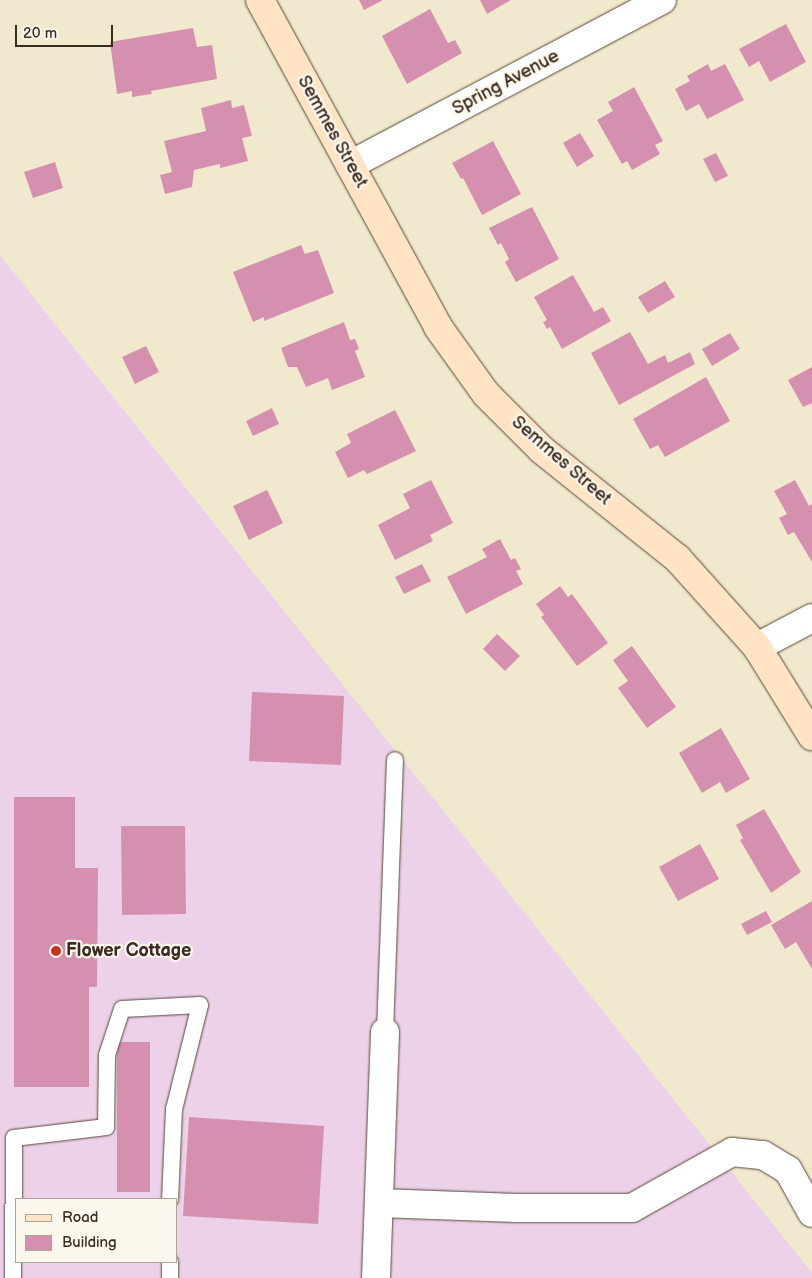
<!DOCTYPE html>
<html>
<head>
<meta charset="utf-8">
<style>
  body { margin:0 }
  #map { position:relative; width:812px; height:1278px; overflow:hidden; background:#f1e9ce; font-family:"Balsamiq Sans",sans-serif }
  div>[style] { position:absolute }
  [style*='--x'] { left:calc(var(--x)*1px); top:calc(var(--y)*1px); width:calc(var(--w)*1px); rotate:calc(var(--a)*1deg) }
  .built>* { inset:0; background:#ecd1e9 }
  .building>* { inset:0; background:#d690af }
  .roads { filter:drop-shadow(0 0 1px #564738) drop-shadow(0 0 1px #564738) }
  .lane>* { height:16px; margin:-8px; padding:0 8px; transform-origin:8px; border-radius:8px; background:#fff }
  .street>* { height:28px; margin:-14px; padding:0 14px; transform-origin:14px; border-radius:14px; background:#fff }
  .secondary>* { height:28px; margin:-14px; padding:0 14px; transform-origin:14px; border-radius:14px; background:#fee4c5 }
  .dots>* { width:14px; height:14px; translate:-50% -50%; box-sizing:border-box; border:2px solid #fbf7ec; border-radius:50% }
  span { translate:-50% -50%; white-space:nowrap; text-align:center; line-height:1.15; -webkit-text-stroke:4.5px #fbf7ec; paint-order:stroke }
  .street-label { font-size:18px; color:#3b2a1e }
  .poi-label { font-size:18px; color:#3b2a1e; font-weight:700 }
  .left { translate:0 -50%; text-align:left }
  .legend { position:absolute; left:15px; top:1198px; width:162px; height:65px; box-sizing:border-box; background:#fbf7ec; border:1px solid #aea59a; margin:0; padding:6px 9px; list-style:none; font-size:15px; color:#3b2a1e }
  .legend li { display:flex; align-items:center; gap:10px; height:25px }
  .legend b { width:25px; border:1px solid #aea59a }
  .scale { position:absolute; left:15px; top:25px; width:98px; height:22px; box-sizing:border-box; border:2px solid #3b2a1e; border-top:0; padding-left:6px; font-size:15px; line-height:18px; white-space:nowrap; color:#3b2a1e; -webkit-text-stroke:4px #fbf7ec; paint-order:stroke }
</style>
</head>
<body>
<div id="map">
  <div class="built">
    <div style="clip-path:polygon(evenodd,0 255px,812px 1273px,812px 1278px,0 1278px,0 255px,16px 1199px,176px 1199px,176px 1262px,16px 1262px,16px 1199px)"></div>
  </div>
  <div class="building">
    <div style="clip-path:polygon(359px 0,383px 0,364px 10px)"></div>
    <div style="clip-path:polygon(480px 0,511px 0,487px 14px)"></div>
    <div style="clip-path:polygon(430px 9px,448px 43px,455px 40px,462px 53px,407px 84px,382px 36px)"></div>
    <div style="clip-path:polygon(786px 24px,806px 62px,770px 82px,759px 61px,749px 67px,739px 49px)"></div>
    <div style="clip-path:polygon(193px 28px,197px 47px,212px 45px,217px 79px,151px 91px,152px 94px,132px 97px,132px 91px,117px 94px,110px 42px)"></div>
    <div style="clip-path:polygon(708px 64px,711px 71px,725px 64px,744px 100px,707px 119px,699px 104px,686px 111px,675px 89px,690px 81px,687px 76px)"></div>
    <div style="clip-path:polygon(634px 87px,663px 141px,655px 145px,660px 154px,632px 170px,627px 161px,622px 164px,597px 120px,613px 111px,608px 102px)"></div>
    <div style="clip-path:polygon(231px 100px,232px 108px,244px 105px,252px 136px,242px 138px,248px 161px,220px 168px,220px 164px,194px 170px,192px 187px,165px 194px,160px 175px,172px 172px,164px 141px,206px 131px,201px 108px)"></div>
    <div style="clip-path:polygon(580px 133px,594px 156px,577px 167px,563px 143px)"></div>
    <div style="clip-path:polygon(493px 141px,521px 194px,482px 215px,463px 178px,461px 179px,452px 163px)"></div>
    <div style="clip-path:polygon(716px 153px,728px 176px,715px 182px,703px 159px)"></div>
    <div style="clip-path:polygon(55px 162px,63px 188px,33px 198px,24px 172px)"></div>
    <div style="clip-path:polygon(532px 207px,559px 259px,516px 282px,505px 262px,509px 259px,501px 243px,498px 245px,489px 228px)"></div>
    <div style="clip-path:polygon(301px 245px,305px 254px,318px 250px,334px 293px,264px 321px,264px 317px,253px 322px,233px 272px)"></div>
    <div style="clip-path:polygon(573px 275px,594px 312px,603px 307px,611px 321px,562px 349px,550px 327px,547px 329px,543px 322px,547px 320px,534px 297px)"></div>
    <div style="clip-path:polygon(665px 281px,675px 297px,648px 313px,638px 297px)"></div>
    <div style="clip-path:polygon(344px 322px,350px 340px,355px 339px,359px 349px,355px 351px,365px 377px,332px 390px,328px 378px,306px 387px,297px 367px,288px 367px,281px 348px)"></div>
    <div style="clip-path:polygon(630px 332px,648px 364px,665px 355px,668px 363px,690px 352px,695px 364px,619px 405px,591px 353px)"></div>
    <div style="clip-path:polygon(730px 333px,740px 349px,712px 366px,702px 349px)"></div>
    <div style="clip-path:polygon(146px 346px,159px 372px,135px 384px,122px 357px)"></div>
    <div style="clip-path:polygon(812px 367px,812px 403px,803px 407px,788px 380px)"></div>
    <div style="clip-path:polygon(706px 377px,730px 421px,665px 457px,658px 445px,650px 449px,633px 419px)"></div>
    <div style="clip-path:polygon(272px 408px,279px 424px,253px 436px,246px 421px)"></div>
    <div style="clip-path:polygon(395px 410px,416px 451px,367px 474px,364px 470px,348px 478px,335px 452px,351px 443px,347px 434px)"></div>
    <div style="clip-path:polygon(431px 480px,453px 523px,430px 535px,433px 541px,395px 560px,378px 525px,410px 508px,403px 494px)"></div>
    <div style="clip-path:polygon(795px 480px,809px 506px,812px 504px,812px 562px,794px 532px,788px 535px,779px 518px,787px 514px,774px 491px)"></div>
    <div style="clip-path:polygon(267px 490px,283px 523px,249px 540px,233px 506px)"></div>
    <div style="clip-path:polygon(500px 539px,511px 560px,515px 558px,521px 569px,516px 571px,523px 584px,466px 614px,447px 577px,487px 557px,482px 549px)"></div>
    <div style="clip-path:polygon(422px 564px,431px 581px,404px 594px,395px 577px)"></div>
    <div style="clip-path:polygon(560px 586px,568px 597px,572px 594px,608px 643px,577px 666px,541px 617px,544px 615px,536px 604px)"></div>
    <div style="clip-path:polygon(497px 634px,520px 656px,505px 671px,483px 649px)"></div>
    <div style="clip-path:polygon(632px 646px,676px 707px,647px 728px,618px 688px,628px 681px,613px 660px)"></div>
    <div style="clip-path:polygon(252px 692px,344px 696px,341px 765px,249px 761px)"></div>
    <div style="clip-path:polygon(721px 728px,750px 779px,726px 793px,720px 782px,702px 793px,679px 753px)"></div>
    <div style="clip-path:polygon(14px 797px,75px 797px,75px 868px,98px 868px,97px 987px,89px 987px,89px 1087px,14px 1087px)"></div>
    <div style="clip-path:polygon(764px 809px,801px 872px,771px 893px,740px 840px,743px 838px,736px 825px)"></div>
    <div style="clip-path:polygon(121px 826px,185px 826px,186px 914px,122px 915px)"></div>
    <div style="clip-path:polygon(700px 844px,719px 879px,678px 901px,659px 867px)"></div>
    <div style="clip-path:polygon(812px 901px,812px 969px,796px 942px,785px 949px,771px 925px)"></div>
    <div style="clip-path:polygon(766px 911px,772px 922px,747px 935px,741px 924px)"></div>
    <div style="clip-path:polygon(117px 1042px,150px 1042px,150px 1192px,117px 1192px)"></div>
    <div style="clip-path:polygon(189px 1117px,324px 1126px,318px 1224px,183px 1216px)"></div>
  </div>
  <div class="roads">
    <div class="lane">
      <div style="--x:385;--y:1032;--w:272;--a:-87.9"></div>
      <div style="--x:170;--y:1262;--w:16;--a:90"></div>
      <div style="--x:13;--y:1278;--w:140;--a:-89.6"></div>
      <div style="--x:14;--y:1138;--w:93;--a:-6.8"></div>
      <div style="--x:106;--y:1127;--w:72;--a:-89.2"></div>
      <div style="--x:107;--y:1055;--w:48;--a:-71.9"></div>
      <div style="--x:122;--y:1009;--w:78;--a:-2.9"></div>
      <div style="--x:200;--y:1005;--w:107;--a:104"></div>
      <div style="--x:174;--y:1109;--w:90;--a:92.5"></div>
    </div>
    <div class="street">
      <div style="--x:350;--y:165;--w:353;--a:-27.9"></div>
      <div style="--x:757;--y:647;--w:62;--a:-27.8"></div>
      <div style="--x:379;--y:1203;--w:137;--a:2.1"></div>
      <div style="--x:516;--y:1208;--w:116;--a:0"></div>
      <div style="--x:632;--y:1208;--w:115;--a:-29.2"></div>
      <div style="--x:732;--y:1152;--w:31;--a:6"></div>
      <div style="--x:763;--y:1155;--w:29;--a:31"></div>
      <div style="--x:788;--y:1170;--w:49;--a:60.8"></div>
      <div style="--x:376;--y:1278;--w:246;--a:-87.9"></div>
    </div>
    <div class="secondary">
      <div style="--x:260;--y:0;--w:372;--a:61.4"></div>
      <div style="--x:438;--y:327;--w:82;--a:54.4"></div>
      <div style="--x:486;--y:394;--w:79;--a:45"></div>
      <div style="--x:542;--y:450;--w:174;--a:38.7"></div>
      <div style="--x:678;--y:559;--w:118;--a:48.1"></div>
      <div style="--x:757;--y:647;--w:105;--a:58.3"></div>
    </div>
  </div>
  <div class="dots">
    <div style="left:56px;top:951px;background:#c8321e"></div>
  </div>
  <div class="street-label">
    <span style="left:506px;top:83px;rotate:-28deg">Spring Avenue</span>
    <span style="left:332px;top:132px;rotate:61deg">Semmes Street</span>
    <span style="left:561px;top:461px;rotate:41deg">Semmes Street</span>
  </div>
  <div class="poi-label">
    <span class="left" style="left:66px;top:951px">Flower Cottage</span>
  </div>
  <ul class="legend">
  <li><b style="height:6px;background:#fee4c5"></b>Road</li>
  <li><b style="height:14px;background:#d690af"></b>Building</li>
  </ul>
  <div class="scale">20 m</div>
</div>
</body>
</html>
